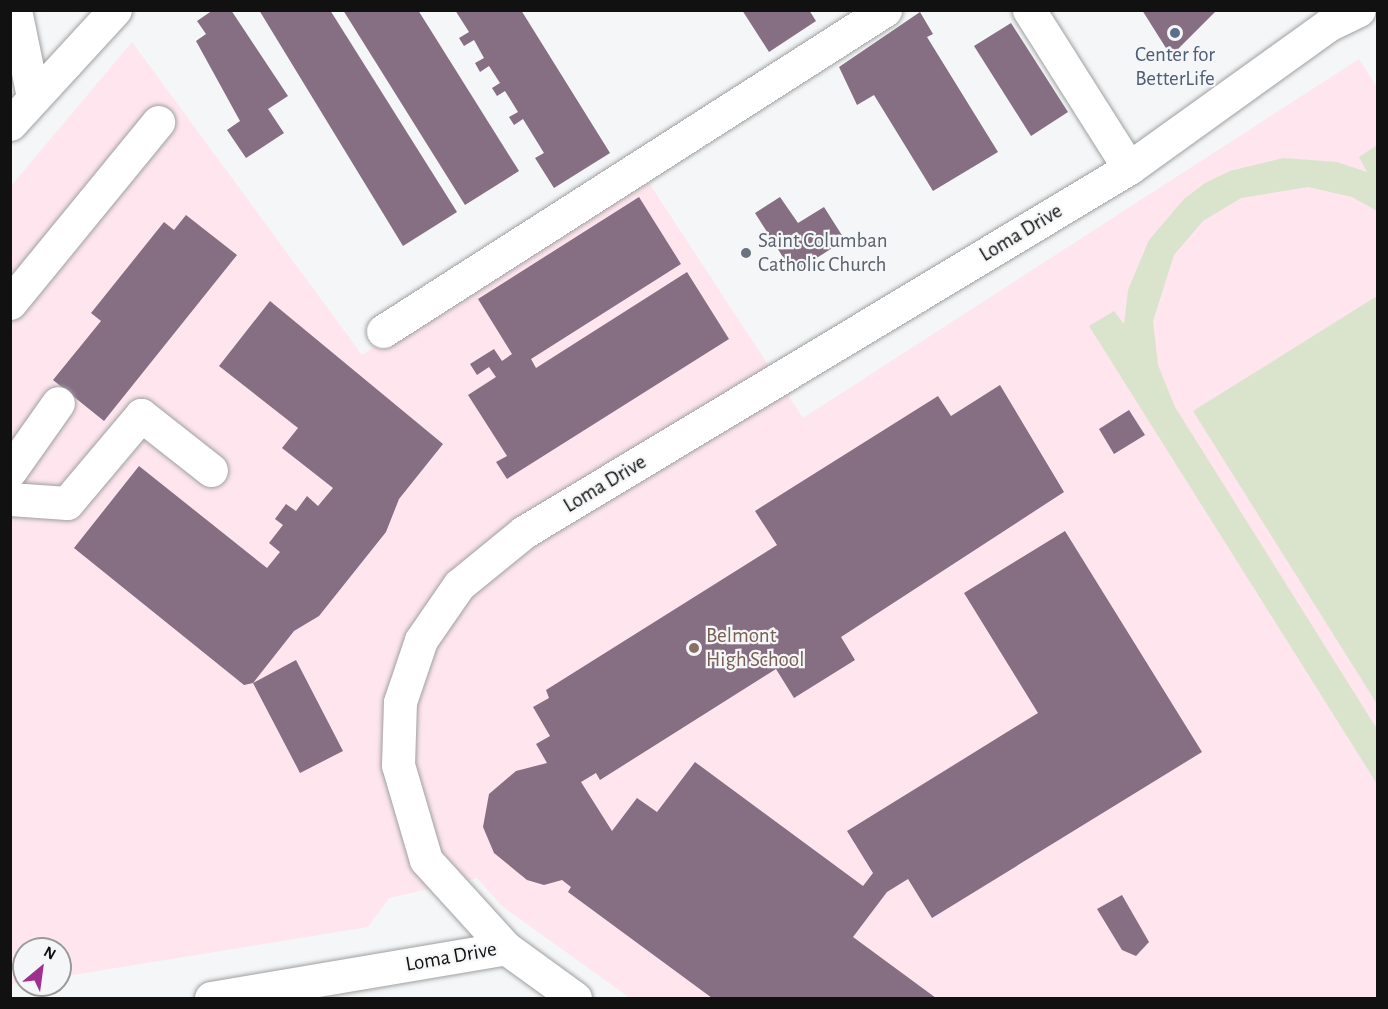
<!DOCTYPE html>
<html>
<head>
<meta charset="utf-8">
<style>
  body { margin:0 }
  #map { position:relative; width:1388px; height:1009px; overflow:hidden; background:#f5f6f7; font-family:"Alegreya Sans",sans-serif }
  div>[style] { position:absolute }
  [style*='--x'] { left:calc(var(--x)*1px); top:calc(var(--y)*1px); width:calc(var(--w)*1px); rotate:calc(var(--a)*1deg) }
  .education>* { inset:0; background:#fee5ee }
  .green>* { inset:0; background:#dae4cc }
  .building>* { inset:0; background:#866e83 }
  .roads { filter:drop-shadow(0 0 2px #9fa0a1) drop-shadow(0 0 2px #9fa0a1) }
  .minor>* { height:33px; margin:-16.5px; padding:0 16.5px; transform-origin:16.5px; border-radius:16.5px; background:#fff }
  .dots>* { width:16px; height:16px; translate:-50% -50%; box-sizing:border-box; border:3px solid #f5f6f7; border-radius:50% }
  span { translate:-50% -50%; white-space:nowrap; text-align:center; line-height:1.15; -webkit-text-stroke:4.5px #f5f6f7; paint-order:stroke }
  .service-label { font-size:21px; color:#4e5e75 }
  .street-label { font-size:21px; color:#111 }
  .worship-label { font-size:21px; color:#5b616d }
  .left { translate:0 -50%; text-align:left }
  .education-label { font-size:21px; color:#785e54 }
  .frame { position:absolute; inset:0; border:12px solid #111; pointer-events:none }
  .north { position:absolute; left:12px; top:937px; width:60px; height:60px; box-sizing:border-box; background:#f5f6f7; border:2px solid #9a9a9b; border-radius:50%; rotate:29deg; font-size:16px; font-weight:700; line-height:24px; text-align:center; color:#111 }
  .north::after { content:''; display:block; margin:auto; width:21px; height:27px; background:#9f308e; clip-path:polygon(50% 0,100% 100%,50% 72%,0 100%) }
</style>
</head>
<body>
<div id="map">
  <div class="education">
    <div style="clip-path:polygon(132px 42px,362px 355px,643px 174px,803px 418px,1359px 59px,1378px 89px,1377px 998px,630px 998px,503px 907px,477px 878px,389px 898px,368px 927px,60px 977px,60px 949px,24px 949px,24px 982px,11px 985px,11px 186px)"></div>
  </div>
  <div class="green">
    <div style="clip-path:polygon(1377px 145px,1377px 211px,1352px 197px,1308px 187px,1241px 198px,1203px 221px,1174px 255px,1153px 321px,1158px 365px,1175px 407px,1377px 729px,1377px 784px,1089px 326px,1114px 311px,1124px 324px,1128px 290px,1149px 240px,1184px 199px,1205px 183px,1230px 171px,1283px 158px,1337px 162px,1367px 172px,1359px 157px)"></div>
    <div style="clip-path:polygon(1377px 296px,1377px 704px,1193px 411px)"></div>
  </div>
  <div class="building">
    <div style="clip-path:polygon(213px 10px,231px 10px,288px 96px,268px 109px,284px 133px,246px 158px,227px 130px,240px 121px,196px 41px,206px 34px,197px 21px)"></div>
    <div style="clip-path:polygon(259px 10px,330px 10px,457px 212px,403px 246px)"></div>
    <div style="clip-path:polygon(343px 10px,418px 10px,519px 171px,465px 205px)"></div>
    <div style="clip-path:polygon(455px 10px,521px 10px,610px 153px,554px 188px,535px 158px,544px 153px,523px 119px,514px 125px,509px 117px,518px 112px,505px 91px,497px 96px,492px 88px,500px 83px,489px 66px,480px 72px,475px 63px,484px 58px,474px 40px,464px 46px,459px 38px,469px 32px)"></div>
    <div style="clip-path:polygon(742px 10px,809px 10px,816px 21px,769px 52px)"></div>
    <div style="clip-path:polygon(1142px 10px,1217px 10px,1171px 56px)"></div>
    <div style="clip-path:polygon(920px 12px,933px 34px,927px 37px,998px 152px,933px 191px,874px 95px,857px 105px,839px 67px)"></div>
    <div style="clip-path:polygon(1011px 23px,1068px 112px,1031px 136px,974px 46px)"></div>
    <div style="clip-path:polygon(639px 197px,681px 264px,531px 359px,536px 368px,687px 272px,729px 339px,507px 479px,496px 462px,507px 456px,468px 395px,496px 377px,489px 367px,477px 375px,470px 364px,494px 349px,502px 361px,512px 354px,478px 299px)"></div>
    <div style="clip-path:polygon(780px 197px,798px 223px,824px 207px,845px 240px,793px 273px,755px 213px)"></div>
    <div style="clip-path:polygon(186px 215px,237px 255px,104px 421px,53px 380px,101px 321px,91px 313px,164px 222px,174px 230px)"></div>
    <div style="clip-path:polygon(270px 301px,443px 444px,399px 499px,386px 532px,319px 616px,294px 631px,253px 683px,296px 660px,343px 751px,300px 773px,253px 683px,244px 685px,74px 548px,139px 466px,267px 568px,280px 552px,269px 543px,283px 525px,275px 519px,286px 504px,296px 511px,307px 496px,318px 506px,333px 488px,282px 448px,298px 428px,219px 366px)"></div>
    <div style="clip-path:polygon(1000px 385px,1064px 492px,841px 637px,855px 660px,794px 698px,776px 669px,600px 780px,596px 773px,581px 782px,612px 831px,637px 798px,657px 812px,695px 762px,863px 886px,873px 873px,847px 831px,1038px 713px,964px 593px,1065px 531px,1202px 752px,932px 918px,908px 879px,887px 892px,853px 937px,936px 998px,712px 998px,568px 892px,571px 887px,562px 880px,544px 885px,527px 880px,494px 853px,483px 827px,489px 794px,516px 771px,547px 763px,536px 744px,550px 736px,533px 707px,549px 698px,546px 690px,777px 545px,755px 511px,938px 396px,951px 416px)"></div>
    <div style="clip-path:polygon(1129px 410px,1145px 435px,1114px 454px,1099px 429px)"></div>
    <div style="clip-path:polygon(1122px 895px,1149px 942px,1136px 956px,1122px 950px,1097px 909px)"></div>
  </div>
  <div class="roads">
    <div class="minor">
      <div style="--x:15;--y:10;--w:89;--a:78.3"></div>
      <div style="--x:1029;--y:10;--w:187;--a:57.7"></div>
      <div style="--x:10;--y:124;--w:155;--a:-47.4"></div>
      <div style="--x:10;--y:303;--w:234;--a:-50.7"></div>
      <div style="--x:383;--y:331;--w:596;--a:-32.6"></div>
      <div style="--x:10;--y:471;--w:83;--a:-54.8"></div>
      <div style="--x:10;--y:499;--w:57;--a:4"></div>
      <div style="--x:67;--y:503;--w:115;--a:-49.9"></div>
      <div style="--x:141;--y:415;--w:89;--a:38.2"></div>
      <div style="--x:211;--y:998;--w:299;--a:-9.6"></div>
      <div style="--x:575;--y:998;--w:85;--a:-144.1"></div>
      <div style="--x:506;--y:948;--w:119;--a:-132.3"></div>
      <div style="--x:426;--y:860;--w:99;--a:-106.4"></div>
      <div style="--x:398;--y:765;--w:63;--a:-88.2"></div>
      <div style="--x:400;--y:702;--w:65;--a:-71.3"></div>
      <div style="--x:421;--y:640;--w:67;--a:-55.4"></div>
      <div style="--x:459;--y:585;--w:84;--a:-39.2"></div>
      <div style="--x:524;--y:532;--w:706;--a:-31.03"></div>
      <div style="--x:1129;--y:168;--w:245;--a:-35.7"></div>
      <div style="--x:1328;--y:25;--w:34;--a:-26"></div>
    </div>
  </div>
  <div class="dots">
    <div style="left:1175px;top:33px;background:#5c6f8a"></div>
    <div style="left:746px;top:253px;background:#6b7280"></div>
    <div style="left:694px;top:648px;background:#8d6e63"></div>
  </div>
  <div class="service-label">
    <span style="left:1175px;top:67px">Center for<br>BetterLife</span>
  </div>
  <div class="street-label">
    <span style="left:1021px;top:233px;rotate:-31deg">Loma Drive</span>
    <span style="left:605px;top:484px;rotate:-31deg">Loma Drive</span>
    <span style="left:451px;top:957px;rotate:-10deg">Loma Drive</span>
  </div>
  <div class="worship-label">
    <span class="left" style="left:758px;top:253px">Saint Columban<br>Catholic Church</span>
  </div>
  <div class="education-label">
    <span class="left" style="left:706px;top:648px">Belmont<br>High School</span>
  </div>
  <div class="frame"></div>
  <div class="north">N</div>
</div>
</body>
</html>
